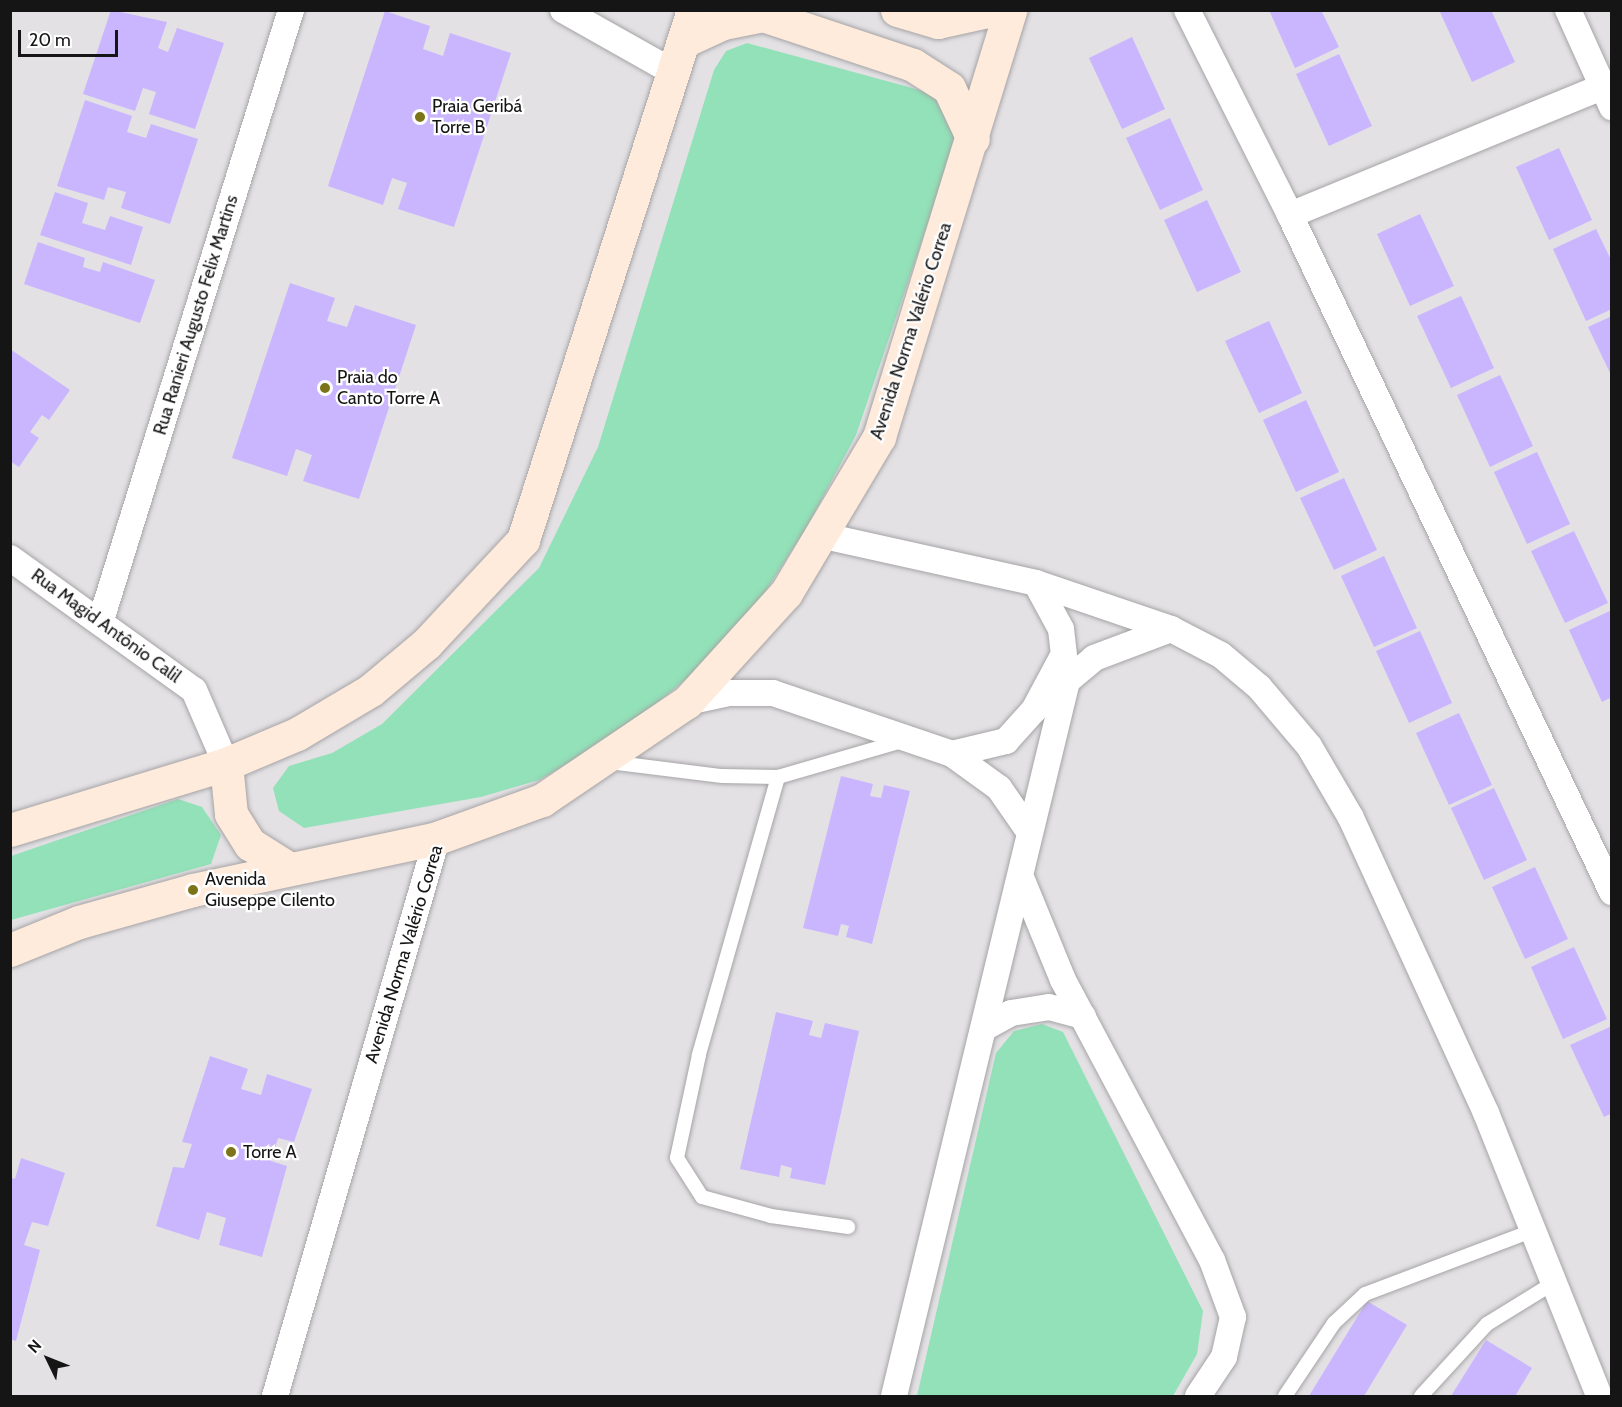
<!DOCTYPE html>
<html>
<head>
<meta charset="utf-8">
<style>
  body { margin:0 }
  #map { position:relative; width:1622px; height:1407px; overflow:hidden; background:#e3e1e4; font-family:Cabin,sans-serif }
  div>[style] { position:absolute }
  [style*='--x'] { left:calc(var(--x)*1px); top:calc(var(--y)*1px); width:calc(var(--w)*1px); rotate:calc(var(--a)*1deg) }
  .green>* { inset:0; background:#92e1b8 }
  .building>* { inset:0; background:#cab5ff }
  .roads { filter:drop-shadow(0 0 2px #a6a4a6) drop-shadow(0 0 2px #a6a4a6) }
  .lane>* { height:14px; margin:-7px; padding:0 7px; transform-origin:7px; border-radius:7px; background:#fff }
  .street>* { height:26px; margin:-13px; padding:0 13px; transform-origin:13px; border-radius:13px; background:#fff }
  .secondary>* { height:33px; margin:-16.5px; padding:0 16.5px; transform-origin:16.5px; border-radius:16.5px; background:#feebdc }
  .dots>* { width:16px; height:16px; translate:-50% -50%; box-sizing:border-box; border:3px solid #fff; border-radius:50% }
  span { translate:-50% -50%; white-space:nowrap; text-align:center; line-height:1.15; -webkit-text-stroke:4.5px #fff; paint-order:stroke }
  .poi-label { font-size:18px; color:#161516 }
  .left { translate:0 -50%; text-align:left }
  .street-label { font-size:18px; color:#161516 }
  .frame { position:absolute; inset:0; border:12px solid #161516; pointer-events:none }
  .north { position:absolute; left:18px; top:1329px; width:60px; height:60px; -webkit-text-stroke:4px #fff; paint-order:stroke; rotate:313deg; font-size:16px; font-weight:700; line-height:24px; text-align:center; color:#161516 }
  .north::after { content:''; display:block; margin:auto; width:21px; height:27px; background:#161516; clip-path:polygon(50% 0,100% 100%,50% 72%,0 100%) }
  .scale { position:absolute; left:18px; top:30px; width:100px; height:27px; box-sizing:border-box; border:3px solid #161516; border-top:0; padding-left:8px; font-size:18px; line-height:21px; white-space:nowrap; color:#161516; -webkit-text-stroke:4px #fff; paint-order:stroke }
</style>
</head>
<body>
<div id="map">
  <div class="green">
    <div style="clip-path:polygon(747px 43px,934px 94px,956px 112px,955px 144px,856px 435px,808px 525px,755px 608px,690px 676px,615px 737px,539px 780px,481px 797px,304px 828px,279px 811px,273px 788px,289px 766px,332px 753px,382px 724px,539px 568px,598px 447px,714px 70px,726px 51px)"></div>
    <div style="clip-path:polygon(178px 799px,202px 807px,221px 835px,211px 864px,11px 920px,11px 856px)"></div>
    <div style="clip-path:polygon(1042px 1024px,1063px 1032px,1203px 1311px,1197px 1354px,1173px 1396px,917px 1396px,996px 1053px,1014px 1031px)"></div>
  </div>
  <div class="building">
    <div style="clip-path:polygon(111px 10px,167px 22px,158px 48px,168px 52px,177px 28px,224px 43px,195px 129px,149px 114px,156px 92px,143px 88px,135px 111px,83px 94px)"></div>
    <div style="clip-path:polygon(1269px 10px,1321px 10px,1339px 47px,1295px 68px)"></div>
    <div style="clip-path:polygon(1439px 10px,1491px 10px,1515px 62px,1472px 82px)"></div>
    <div style="clip-path:polygon(385px 11px,430px 26px,423px 49px,443px 56px,450px 33px,511px 53px,454px 227px,398px 209px,407px 183px,392px 178px,383px 205px,328px 186px)"></div>
    <div style="clip-path:polygon(1132px 37px,1165px 109px,1122px 129px,1089px 58px)"></div>
    <div style="clip-path:polygon(1339px 54px,1372px 126px,1329px 146px,1296px 74px)"></div>
    <div style="clip-path:polygon(85px 100px,132px 116px,127px 132px,146px 138px,151px 124px,198px 139px,170px 224px,121px 208px,126px 192px,108px 187px,104px 200px,57px 186px)"></div>
    <div style="clip-path:polygon(1170px 118px,1203px 190px,1160px 210px,1126px 138px)"></div>
    <div style="clip-path:polygon(1559px 148px,1592px 220px,1549px 240px,1516px 167px)"></div>
    <div style="clip-path:polygon(55px 192px,88px 203px,82px 223px,105px 230px,110px 216px,143px 227px,131px 265px,40px 235px)"></div>
    <div style="clip-path:polygon(1207px 200px,1241px 272px,1197px 292px,1164px 220px)"></div>
    <div style="clip-path:polygon(1420px 214px,1454px 286px,1410px 306px,1377px 234px)"></div>
    <div style="clip-path:polygon(1596px 229px,1612px 262px,1612px 309px,1586px 321px,1553px 249px)"></div>
    <div style="clip-path:polygon(38px 242px,85px 258px,83px 267px,100px 272px,103px 262px,155px 280px,140px 323px,24px 284px)"></div>
    <div style="clip-path:polygon(290px 283px,335px 298px,327px 321px,347px 327px,355px 305px,416px 325px,359px 499px,303px 481px,312px 455px,296px 449px,287px 476px,232px 458px)"></div>
    <div style="clip-path:polygon(1461px 296px,1494px 368px,1451px 388px,1417px 316px)"></div>
    <div style="clip-path:polygon(1612px 316px,1612px 377px,1588px 327px)"></div>
    <div style="clip-path:polygon(1269px 321px,1302px 393px,1259px 413px,1225px 341px)"></div>
    <div style="clip-path:polygon(10px 349px,70px 390px,49px 420px,42px 415px,30px 432px,39px 438px,19px 467px,10px 461px)"></div>
    <div style="clip-path:polygon(1500px 375px,1533px 446px,1490px 467px,1457px 395px)"></div>
    <div style="clip-path:polygon(1306px 400px,1339px 472px,1296px 492px,1263px 420px)"></div>
    <div style="clip-path:polygon(1537px 452px,1570px 524px,1527px 544px,1494px 472px)"></div>
    <div style="clip-path:polygon(1344px 478px,1377px 550px,1334px 570px,1300px 498px)"></div>
    <div style="clip-path:polygon(1574px 531px,1608px 603px,1565px 623px,1531px 551px)"></div>
    <div style="clip-path:polygon(1384px 556px,1417px 628px,1374px 647px,1341px 576px)"></div>
    <div style="clip-path:polygon(1612px 610px,1612px 697px,1602px 702px,1569px 630px)"></div>
    <div style="clip-path:polygon(1420px 631px,1452px 703px,1409px 723px,1376px 651px)"></div>
    <div style="clip-path:polygon(1459px 713px,1492px 785px,1449px 805px,1416px 733px)"></div>
    <div style="clip-path:polygon(841px 776px,873px 784px,870px 796px,881px 798px,884px 785px,910px 791px,872px 944px,846px 937px,849px 926px,841px 924px,838px 936px,803px 928px)"></div>
    <div style="clip-path:polygon(1494px 788px,1527px 860px,1484px 880px,1451px 808px)"></div>
    <div style="clip-path:polygon(1535px 867px,1568px 939px,1525px 959px,1492px 887px)"></div>
    <div style="clip-path:polygon(1574px 947px,1607px 1019px,1563px 1039px,1531px 967px)"></div>
    <div style="clip-path:polygon(776px 1012px,813px 1021px,809px 1035px,821px 1038px,825px 1023px,859px 1031px,825px 1185px,790px 1178px,792px 1168px,781px 1165px,779px 1177px,740px 1169px)"></div>
    <div style="clip-path:polygon(1612px 1026px,1612px 1113px,1604px 1117px,1570px 1045px)"></div>
    <div style="clip-path:polygon(210px 1056px,248px 1069px,241px 1089px,261px 1095px,267px 1074px,312px 1089px,294px 1142px,278px 1138px,271px 1161px,287px 1166px,262px 1257px,219px 1245px,226px 1218px,207px 1212px,199px 1240px,156px 1226px,173px 1167px,184px 1168px,192px 1144px,182px 1142px)"></div>
    <div style="clip-path:polygon(21px 1158px,65px 1173px,48px 1226px,32px 1222px,24px 1245px,40px 1250px,16px 1341px,10px 1339px,10px 1177px,15px 1179px)"></div>
    <div style="clip-path:polygon(1367px 1301px,1407px 1325px,1364px 1396px,1309px 1396px)"></div>
    <div style="clip-path:polygon(1486px 1340px,1532px 1368px,1515px 1396px,1451px 1396px)"></div>
  </div>
  <div class="roads">
    <div class="lane">
      <div style="--x:609;--y:762;--w:114;--a:7.1"></div>
      <div style="--x:722;--y:776;--w:56;--a:1"></div>
      <div style="--x:778;--y:777;--w:129;--a:-16.2"></div>
      <div style="--x:778;--y:777;--w:289;--a:105.9"></div>
      <div style="--x:699;--y:1055;--w:105;--a:102.1"></div>
      <div style="--x:677;--y:1158;--w:46;--a:57.3"></div>
      <div style="--x:702;--y:1197;--w:72;--a:15.4"></div>
      <div style="--x:771;--y:1216;--w:78;--a:8.1"></div>
      <div style="--x:1285;--y:1396;--w:88;--a:-56.1"></div>
      <div style="--x:1334;--y:1323;--w:42;--a:-43.1"></div>
      <div style="--x:1365;--y:1294;--w:181;--a:-20.7"></div>
      <div style="--x:1421;--y:1396;--w:98;--a:-47.5"></div>
      <div style="--x:1487;--y:1324;--w:80;--a:-31.7"></div>
    </div>
    <div class="street">
      <div style="--x:563;--y:10;--w:126;--a:29.4"></div>
      <div style="--x:1187;--y:10;--w:229;--a:63.3"></div>
      <div style="--x:1290;--y:215;--w:750;--a:64.56"></div>
      <div style="--x:1568;--y:10;--w:107;--a:65.6"></div>
      <div style="--x:1290;--y:215;--w:348;--a:-22.3"></div>
      <div style="--x:820;--y:535;--w:221;--a:12.5"></div>
      <div style="--x:1036;--y:583;--w:143;--a:18.8"></div>
      <div style="--x:1171;--y:629;--w:56;--a:27.5"></div>
      <div style="--x:1221;--y:655;--w:50;--a:40.1"></div>
      <div style="--x:1259;--y:687;--w:77;--a:49.7"></div>
      <div style="--x:1309;--y:746;--w:83;--a:59.7"></div>
      <div style="--x:1351;--y:818;--w:324;--a:65.4"></div>
      <div style="--x:1486;--y:1113;--w:305;--a:68.2"></div>
      <div style="--x:10;--y:558;--w:226;--a:35.7"></div>
      <div style="--x:194;--y:690;--w:81;--a:66.6"></div>
      <div style="--x:101;--y:620;--w:639;--a:-72.7"></div>
      <div style="--x:1067;--y:681;--w:35;--a:-40"></div>
      <div style="--x:1094;--y:658;--w:82;--a:-20.6"></div>
      <div style="--x:687;--y:702;--w:43;--a:-12.1"></div>
      <div style="--x:729;--y:693;--w:44;--a:0"></div>
      <div style="--x:773;--y:693;--w:189;--a:18.8"></div>
      <div style="--x:952;--y:754;--w:58;--a:35.9"></div>
      <div style="--x:999;--y:788;--w:51;--a:55.4"></div>
      <div style="--x:952;--y:754;--w:56;--a:-13.5"></div>
      <div style="--x:1006;--y:741;--w:42;--a:-47.9"></div>
      <div style="--x:1034;--y:710;--w:61;--a:-61.8"></div>
      <div style="--x:1022;--y:880;--w:108;--a:67.7"></div>
      <div style="--x:1063;--y:980;--w:317;--a:62"></div>
      <div style="--x:1212;--y:1260;--w:61;--a:69.8"></div>
      <div style="--x:1233;--y:1317;--w:41;--a:102.7"></div>
      <div style="--x:1224;--y:1357;--w:47;--a:123.7"></div>
      <div style="--x:986;--y:1027;--w:29;--a:-29"></div>
      <div style="--x:1011;--y:1013;--w:38;--a:-9"></div>
      <div style="--x:1049;--y:1007;--w:35;--a:15"></div>
      <div style="--x:275;--y:1396;--w:581;--a:-73.81"></div>
      <div style="--x:894;--y:1396;--w:736;--a:-76.4"></div>
      <div style="--x:1067;--y:681;--w:52;--a:-96.6"></div>
      <div style="--x:1061;--y:629;--w:52;--a:-118.5"></div>
    </div>
    <div class="secondary">
      <div style="--x:897;--y:10;--w:43;--a:16.3"></div>
      <div style="--x:938;--y:22;--w:55;--a:-12.5"></div>
      <div style="--x:684;--y:41;--w:43;--a:-24.8"></div>
      <div style="--x:723;--y:23;--w:41;--a:-11.3"></div>
      <div style="--x:763;--y:15;--w:158;--a:18.4"></div>
      <div style="--x:913;--y:65;--w:43;--a:32.6"></div>
      <div style="--x:949;--y:88;--w:56;--a:64.8"></div>
      <div style="--x:226;--y:764;--w:50;--a:84.3"></div>
      <div style="--x:231;--y:814;--w:36;--a:58"></div>
      <div style="--x:250;--y:844;--w:45;--a:32.3"></div>
      <div style="--x:10;--y:830;--w:226;--a:-17"></div>
      <div style="--x:226;--y:764;--w:77;--a:-22.9"></div>
      <div style="--x:297;--y:734;--w:86;--a:-30.7"></div>
      <div style="--x:371;--y:690;--w:73;--a:-40"></div>
      <div style="--x:427;--y:643;--w:141;--a:-47"></div>
      <div style="--x:523;--y:540;--w:557;--a:-72.22"></div>
      <div style="--x:10;--y:950;--w:74;--a:-22.1"></div>
      <div style="--x:79;--y:922;--w:118;--a:-15.7"></div>
      <div style="--x:193;--y:890;--w:249;--a:-12"></div>
      <div style="--x:437;--y:838;--w:112;--a:-19.9"></div>
      <div style="--x:542;--y:800;--w:175;--a:-34.1"></div>
      <div style="--x:687;--y:702;--w:147;--a:-47.8"></div>
      <div style="--x:786;--y:593;--w:182;--a:-59.2"></div>
      <div style="--x:879;--y:437;--w:447;--a:-72.9"></div>
    </div>
  </div>
  <div class="dots">
    <div style="left:420px;top:117px;background:#7b7418"></div>
    <div style="left:325px;top:388px;background:#7b7418"></div>
    <div style="left:193px;top:890px;background:#7b7418"></div>
    <div style="left:231px;top:1152px;background:#7b7418"></div>
  </div>
  <div class="poi-label">
    <span class="left" style="left:432px;top:117px">Praia Geribá<br>Torre B</span>
    <span class="left" style="left:337px;top:388px">Praia do<br>Canto Torre A</span>
    <span class="left" style="left:205px;top:890px">Avenida<br>Giuseppe Cilento</span>
    <span class="left" style="left:243px;top:1152px">Torre A</span>
  </div>
  <div class="street-label">
    <span style="left:196px;top:315px;rotate:-73deg">Rua Ranieri Augusto Felix Martins</span>
    <span style="left:911px;top:331px;rotate:-72deg">Avenida Norma Valério Correa</span>
    <span style="left:106px;top:626px;rotate:36deg">Rua Magid Antônio Calil</span>
    <span style="left:404px;top:954px;rotate:-73deg">Avenida Norma Valério Correa</span>
  </div>
  <div class="frame"></div>
  <div class="north">N</div>
  <div class="scale">20 m</div>
</div>
</body>
</html>
